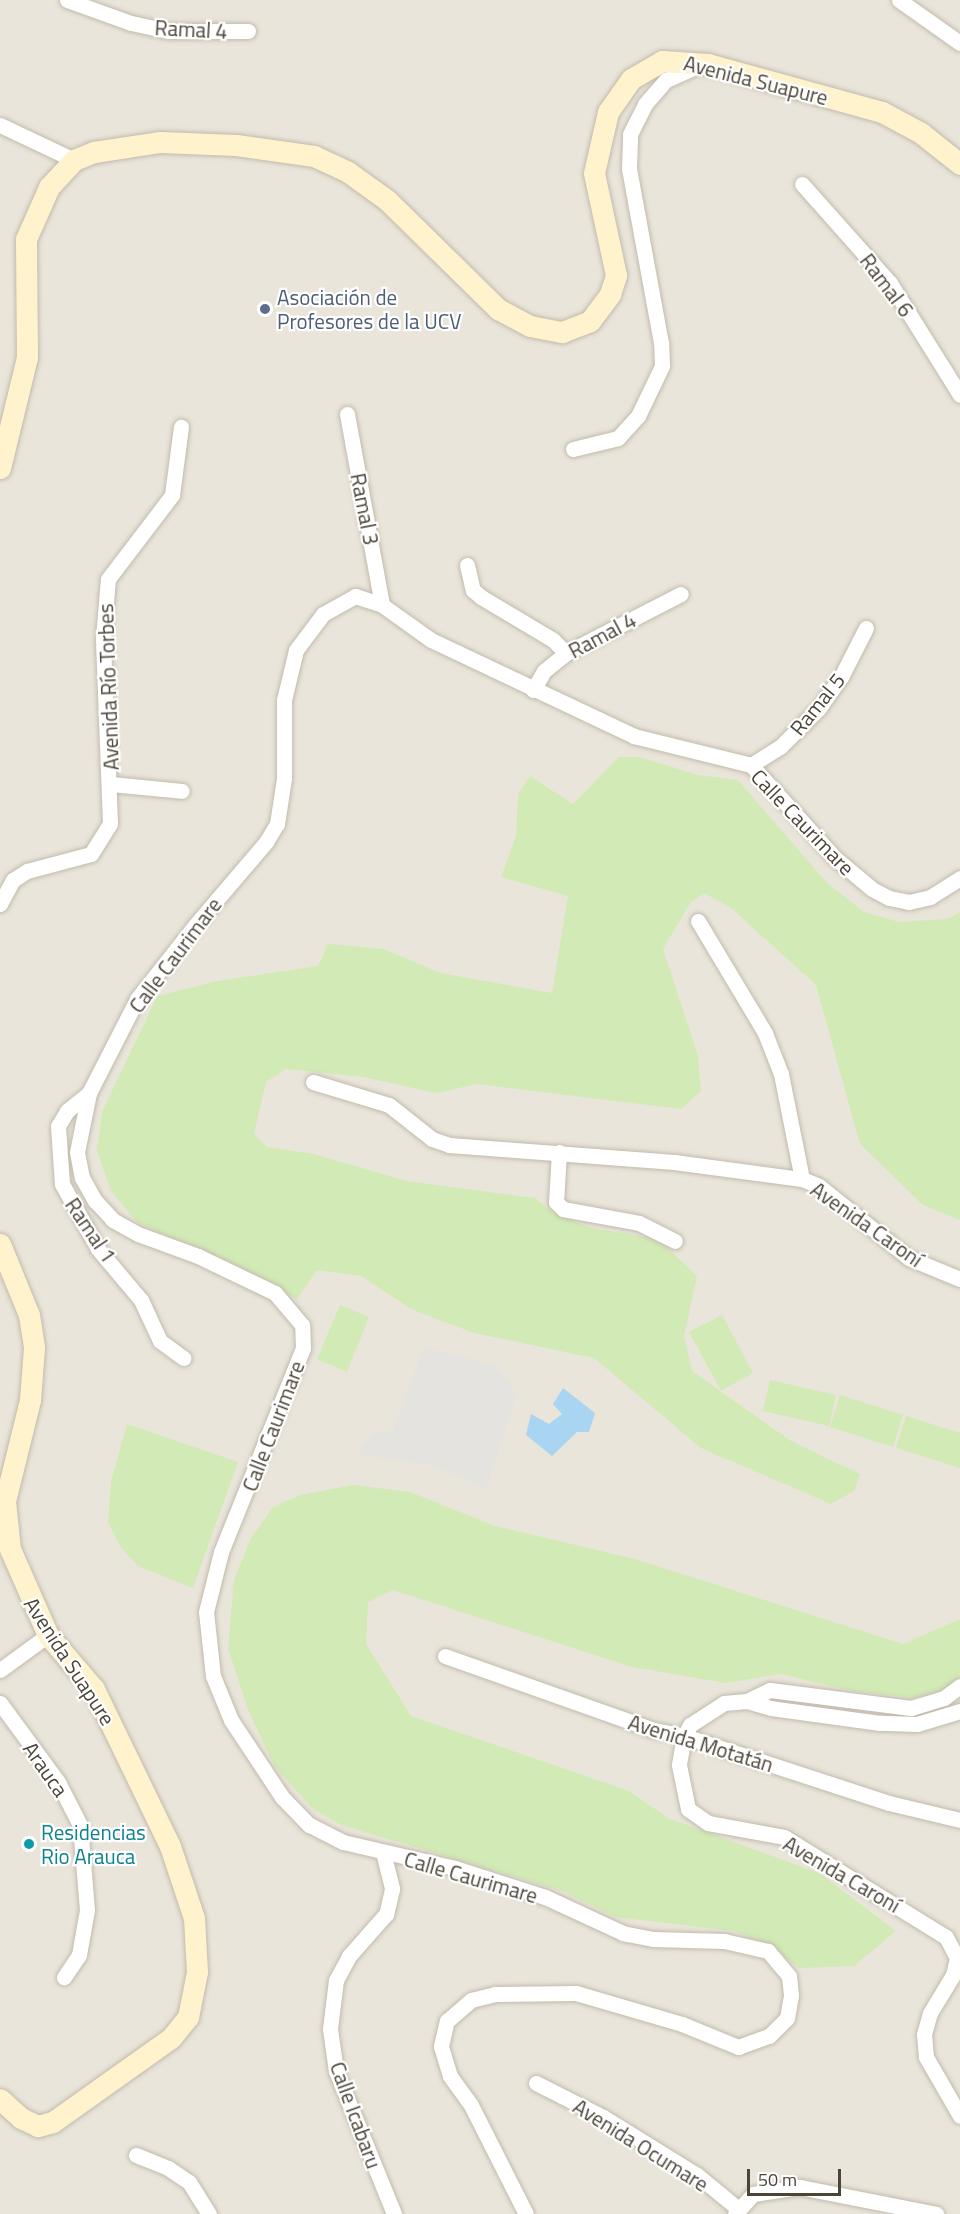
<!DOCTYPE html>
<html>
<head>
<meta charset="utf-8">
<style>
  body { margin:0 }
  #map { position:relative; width:960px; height:2214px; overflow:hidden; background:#f6f3ec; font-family:"Titillium Web",sans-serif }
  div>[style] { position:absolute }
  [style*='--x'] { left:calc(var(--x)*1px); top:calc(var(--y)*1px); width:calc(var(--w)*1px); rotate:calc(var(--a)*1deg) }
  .residential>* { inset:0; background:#eae5da }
  .green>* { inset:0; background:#d2eab5 }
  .parking>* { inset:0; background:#e5e3e0 }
  .water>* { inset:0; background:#a9d4f2 }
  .roads { filter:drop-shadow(0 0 2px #c2bbae) drop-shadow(0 0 2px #c2bbae) }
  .street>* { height:15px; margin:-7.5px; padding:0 7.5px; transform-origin:7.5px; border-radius:7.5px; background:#fff }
  .secondary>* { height:21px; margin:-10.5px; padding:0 10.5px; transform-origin:10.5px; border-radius:10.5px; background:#fff3cd }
  .dots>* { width:16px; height:16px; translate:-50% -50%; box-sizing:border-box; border:3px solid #fff; border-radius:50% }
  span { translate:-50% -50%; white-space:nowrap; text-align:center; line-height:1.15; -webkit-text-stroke:4.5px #fff; paint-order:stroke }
  .street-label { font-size:21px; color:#4b4439 }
  .service-label { font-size:21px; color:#4e5e75 }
  .left { translate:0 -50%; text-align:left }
  .culture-label { font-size:21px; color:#0d838f }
  .scale { position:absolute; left:747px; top:2169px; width:94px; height:27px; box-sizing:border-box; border:3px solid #4b4439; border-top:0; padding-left:8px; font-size:18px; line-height:21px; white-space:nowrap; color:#4b4439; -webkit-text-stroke:4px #fff; paint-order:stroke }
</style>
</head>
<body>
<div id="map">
  <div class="residential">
    <div style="clip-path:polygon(0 0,960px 0,960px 2214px,0 2214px)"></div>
  </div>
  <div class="green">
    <div style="clip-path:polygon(619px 757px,639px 757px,698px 775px,738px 780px,826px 882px,864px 912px,899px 922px,948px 919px,960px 912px,960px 1220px,923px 1205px,860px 1144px,816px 985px,731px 908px,704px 893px,691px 902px,663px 949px,698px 1056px,701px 1091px,681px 1109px,477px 1084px,436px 1093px,363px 1077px,286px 1069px,266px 1082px,254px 1134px,267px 1147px,314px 1154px,406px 1181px,535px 1198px,553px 1213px,592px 1228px,658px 1239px,697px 1276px,684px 1336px,692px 1371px,791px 1441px,860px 1474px,854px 1491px,831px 1504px,701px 1448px,594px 1358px,474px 1333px,411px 1309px,361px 1276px,317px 1270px,297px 1299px,137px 1222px,111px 1191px,97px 1151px,102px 1112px,157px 996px,218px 981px,318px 966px,328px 944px,384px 949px,440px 973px,552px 993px,568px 896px,501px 877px,516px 836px,518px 794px,530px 776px,573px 804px)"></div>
    <div style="clip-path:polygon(340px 1305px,369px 1317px,347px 1372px,317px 1359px)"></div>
    <div style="clip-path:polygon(722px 1315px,753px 1373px,721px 1391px,689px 1332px)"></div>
    <div style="clip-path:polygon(770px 1380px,836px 1395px,829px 1426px,763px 1411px)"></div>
    <div style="clip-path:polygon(840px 1395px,903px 1415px,893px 1447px,830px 1427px)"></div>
    <div style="clip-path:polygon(906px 1416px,960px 1433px,960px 1468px,896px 1448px)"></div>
    <div style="clip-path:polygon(127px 1424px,238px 1462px,193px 1588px,138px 1566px,122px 1549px,108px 1523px,111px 1482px)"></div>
    <div style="clip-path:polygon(353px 1485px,410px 1492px,495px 1526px,635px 1559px,903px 1644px,960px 1619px,960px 1677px,944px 1691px,913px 1698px,847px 1690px,781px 1674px,726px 1683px,632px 1667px,393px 1590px,368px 1602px,366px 1644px,411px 1716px,629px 1791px,668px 1818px,819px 1873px,896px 1931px,854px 1966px,799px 1968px,770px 1945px,734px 1931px,615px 1917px,562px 1891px,341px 1825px,313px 1809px,275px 1767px,248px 1710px,228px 1648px,234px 1580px,251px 1538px,273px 1507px,300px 1495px)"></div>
  </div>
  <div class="parking">
    <div style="clip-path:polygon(424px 1347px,496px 1366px,517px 1394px,486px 1489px,434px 1466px,358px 1454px,373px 1432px,392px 1432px)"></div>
  </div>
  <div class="water">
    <div style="clip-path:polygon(563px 1388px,595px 1413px,589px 1432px,577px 1432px,552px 1456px,526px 1435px,531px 1414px,549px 1424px,562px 1414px,553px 1404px)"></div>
  </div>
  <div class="roads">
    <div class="street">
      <div style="--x:67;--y:0;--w:68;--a:19.8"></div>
      <div style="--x:131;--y:23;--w:39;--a:12"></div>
      <div style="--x:169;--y:31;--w:79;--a:0"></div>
      <div style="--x:899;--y:0;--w:75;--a:35.2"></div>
      <div style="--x:0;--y:125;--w:82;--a:25.3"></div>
      <div style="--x:802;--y:184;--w:132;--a:48.4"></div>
      <div style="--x:890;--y:283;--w:132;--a:58"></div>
      <div style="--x:347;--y:414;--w:194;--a:79.6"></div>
      <div style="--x:573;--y:449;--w:46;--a:-13.7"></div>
      <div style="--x:618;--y:438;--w:30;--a:-48"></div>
      <div style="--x:638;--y:416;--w:55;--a:-64.4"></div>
      <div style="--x:662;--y:366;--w:23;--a:-92"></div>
      <div style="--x:661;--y:343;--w:178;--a:-100.4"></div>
      <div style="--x:629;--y:168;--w:34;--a:-88"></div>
      <div style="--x:630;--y:134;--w:34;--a:-63"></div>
      <div style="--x:645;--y:104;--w:32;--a:-49"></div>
      <div style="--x:666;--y:80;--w:35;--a:-24"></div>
      <div style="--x:467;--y:565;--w:26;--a:77"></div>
      <div style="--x:473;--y:590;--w:11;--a:41"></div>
      <div style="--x:481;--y:597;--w:84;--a:30.8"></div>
      <div style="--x:553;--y:640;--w:18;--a:45"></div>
      <div style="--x:533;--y:690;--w:22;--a:-60"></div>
      <div style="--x:544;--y:671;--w:28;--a:-39"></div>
      <div style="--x:566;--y:653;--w:129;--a:-27.2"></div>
      <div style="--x:751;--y:765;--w:34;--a:-32"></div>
      <div style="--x:780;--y:747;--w:55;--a:-45"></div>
      <div style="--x:819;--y:708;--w:38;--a:-55"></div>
      <div style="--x:841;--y:677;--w:55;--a:-63"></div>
      <div style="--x:111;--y:784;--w:71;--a:5.6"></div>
      <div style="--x:0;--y:904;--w:27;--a:-62"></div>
      <div style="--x:13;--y:880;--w:17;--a:-33"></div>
      <div style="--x:27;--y:871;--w:66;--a:-14.9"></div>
      <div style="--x:91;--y:854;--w:36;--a:-58"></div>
      <div style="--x:110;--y:823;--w:185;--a:-92.2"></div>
      <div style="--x:103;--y:638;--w:59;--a:-85.2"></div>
      <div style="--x:108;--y:579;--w:106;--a:-52.7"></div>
      <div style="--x:172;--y:495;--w:69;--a:-82.5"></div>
      <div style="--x:698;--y:921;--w:131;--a:59.1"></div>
      <div style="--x:765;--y:1033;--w:44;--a:68.7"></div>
      <div style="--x:781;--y:1074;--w:107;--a:78.7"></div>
      <div style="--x:313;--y:1082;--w:79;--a:16.8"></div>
      <div style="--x:389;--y:1105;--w:55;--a:38.3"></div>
      <div style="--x:432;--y:1139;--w:18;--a:19"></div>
      <div style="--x:449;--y:1145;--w:226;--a:4.3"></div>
      <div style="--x:674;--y:1162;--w:129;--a:7.6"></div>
      <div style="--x:802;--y:1179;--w:18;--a:22"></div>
      <div style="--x:819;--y:1186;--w:115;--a:38.7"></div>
      <div style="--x:909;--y:1258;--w:55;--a:22.4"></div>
      <div style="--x:89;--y:1093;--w:28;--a:141"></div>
      <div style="--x:67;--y:1111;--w:17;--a:121"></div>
      <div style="--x:58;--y:1126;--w:58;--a:86.1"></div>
      <div style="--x:62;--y:1184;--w:74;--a:61"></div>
      <div style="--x:98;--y:1249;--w:67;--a:49.9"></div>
      <div style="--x:141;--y:1300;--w:45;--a:65.1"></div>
      <div style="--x:160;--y:1341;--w:29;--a:36"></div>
      <div style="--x:559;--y:1152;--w:50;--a:93.4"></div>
      <div style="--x:556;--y:1202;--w:10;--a:45"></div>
      <div style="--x:563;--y:1209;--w:77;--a:10.4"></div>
      <div style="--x:639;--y:1223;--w:40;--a:26.6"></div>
      <div style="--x:445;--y:1656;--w:222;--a:19.5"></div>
      <div style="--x:654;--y:1730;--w:31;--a:11"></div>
      <div style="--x:684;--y:1736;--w:216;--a:18.1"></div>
      <div style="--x:889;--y:1803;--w:73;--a:13.5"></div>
      <div style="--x:0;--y:1670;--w:59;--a:-36.1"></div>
      <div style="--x:747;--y:1701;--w:25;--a:-26"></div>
      <div style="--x:770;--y:1690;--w:142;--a:7.3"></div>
      <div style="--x:911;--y:1708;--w:34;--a:-17"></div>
      <div style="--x:944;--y:1698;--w:20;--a:-37"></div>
      <div style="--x:0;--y:1703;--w:98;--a:53.7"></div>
      <div style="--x:58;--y:1782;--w:48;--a:62.9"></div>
      <div style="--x:80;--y:1825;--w:85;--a:85.3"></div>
      <div style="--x:87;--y:1910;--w:46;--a:100.1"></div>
      <div style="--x:79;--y:1955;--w:27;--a:124"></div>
      <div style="--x:960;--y:1711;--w:45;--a:163.2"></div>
      <div style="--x:917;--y:1724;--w:37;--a:-178"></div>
      <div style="--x:880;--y:1723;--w:110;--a:-172.2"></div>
      <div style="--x:771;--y:1708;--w:25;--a:-164"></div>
      <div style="--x:747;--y:1701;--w:23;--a:175"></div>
      <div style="--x:724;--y:1703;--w:40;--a:147.1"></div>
      <div style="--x:690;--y:1725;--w:13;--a:119"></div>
      <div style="--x:684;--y:1736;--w:29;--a:100"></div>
      <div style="--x:679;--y:1765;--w:45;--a:78.4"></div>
      <div style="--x:688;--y:1809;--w:24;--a:35"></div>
      <div style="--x:708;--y:1823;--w:77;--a:10.4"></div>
      <div style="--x:784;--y:1837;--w:190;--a:31.7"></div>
      <div style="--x:946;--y:1937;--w:24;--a:62"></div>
      <div style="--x:957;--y:1958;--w:17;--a:103"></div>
      <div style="--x:953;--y:1975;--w:44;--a:121.2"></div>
      <div style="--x:930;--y:2013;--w:22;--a:106"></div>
      <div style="--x:924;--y:2034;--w:23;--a:85"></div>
      <div style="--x:926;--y:2057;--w:68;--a:60"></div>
      <div style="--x:383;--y:1852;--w:38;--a:76"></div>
      <div style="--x:392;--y:1889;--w:26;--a:103"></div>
      <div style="--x:386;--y:1914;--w:56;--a:131.4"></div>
      <div style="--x:349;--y:1956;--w:27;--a:118"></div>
      <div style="--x:336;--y:1980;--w:49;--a:97"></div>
      <div style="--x:330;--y:2029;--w:42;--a:81.9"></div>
      <div style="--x:336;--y:2071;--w:154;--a:67.9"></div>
      <div style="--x:536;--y:2083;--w:75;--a:26.9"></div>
      <div style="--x:603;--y:2117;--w:110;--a:31.7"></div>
      <div style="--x:697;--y:2175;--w:52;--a:39.5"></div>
      <div style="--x:136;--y:2155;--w:35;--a:22"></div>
      <div style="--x:168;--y:2168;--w:25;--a:34"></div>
      <div style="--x:189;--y:2182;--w:38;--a:58"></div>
      <div style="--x:526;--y:2214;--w:122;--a:-116.8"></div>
      <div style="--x:471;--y:2105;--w:36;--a:-126"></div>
      <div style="--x:450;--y:2076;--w:31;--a:-107"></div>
      <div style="--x:441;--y:2046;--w:26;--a:-77"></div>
      <div style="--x:447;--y:2021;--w:32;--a:-41"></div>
      <div style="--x:471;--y:2000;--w:25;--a:-14"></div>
      <div style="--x:495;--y:1994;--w:81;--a:-0.7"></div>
      <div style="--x:576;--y:1993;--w:110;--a:16.3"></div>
      <div style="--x:682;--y:2024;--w:61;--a:22.3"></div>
      <div style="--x:738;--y:2047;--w:33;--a:-20"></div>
      <div style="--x:769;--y:2036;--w:25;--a:-45"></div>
      <div style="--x:787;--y:2018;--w:23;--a:-80"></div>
      <div style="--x:791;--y:1995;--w:19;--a:-96"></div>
      <div style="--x:789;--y:1976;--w:33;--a:-130"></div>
      <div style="--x:768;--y:1951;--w:45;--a:-167.2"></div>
      <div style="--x:724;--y:1941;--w:71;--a:-178.4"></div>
      <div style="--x:653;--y:1939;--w:31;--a:-169"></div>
      <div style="--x:623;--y:1933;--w:86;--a:-155.2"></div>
      <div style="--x:545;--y:1897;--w:95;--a:-162.1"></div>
      <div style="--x:455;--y:1868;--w:115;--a:-166.9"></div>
      <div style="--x:343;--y:1842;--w:38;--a:-153"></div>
      <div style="--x:309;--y:1825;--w:39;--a:-134"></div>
      <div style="--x:282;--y:1797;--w:92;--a:-123.5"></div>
      <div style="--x:231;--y:1720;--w:48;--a:-112.2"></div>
      <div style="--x:213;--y:1676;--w:64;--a:-96.2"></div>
      <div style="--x:206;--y:1612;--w:62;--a:-76"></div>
      <div style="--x:221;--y:1552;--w:220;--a:-68.1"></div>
      <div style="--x:303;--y:1348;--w:23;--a:-92"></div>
      <div style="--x:302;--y:1325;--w:42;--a:-130.2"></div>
      <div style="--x:275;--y:1293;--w:85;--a:-154.3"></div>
      <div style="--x:198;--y:1256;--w:64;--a:-159.9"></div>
      <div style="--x:138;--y:1234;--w:29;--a:-151"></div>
      <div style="--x:113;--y:1220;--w:26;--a:-133"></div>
      <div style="--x:95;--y:1201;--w:26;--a:-119"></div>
      <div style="--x:82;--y:1178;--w:26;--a:-101"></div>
      <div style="--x:77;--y:1152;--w:60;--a:-78.5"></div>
      <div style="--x:89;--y:1093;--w:106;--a:-62.9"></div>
      <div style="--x:137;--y:999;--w:95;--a:-51.8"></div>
      <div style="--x:196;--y:924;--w:108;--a:-49.5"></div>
      <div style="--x:266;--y:842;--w:21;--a:-59"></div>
      <div style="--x:277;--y:824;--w:47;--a:-81.3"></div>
      <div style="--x:284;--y:778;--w:78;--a:-90"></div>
      <div style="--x:284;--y:700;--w:51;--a:-76.5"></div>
      <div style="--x:296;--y:650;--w:45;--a:-53.1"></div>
      <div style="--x:323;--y:614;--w:37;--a:-29"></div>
      <div style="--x:355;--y:596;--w:28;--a:18"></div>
      <div style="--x:382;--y:605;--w:60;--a:35.5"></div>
      <div style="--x:431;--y:640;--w:225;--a:25.3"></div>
      <div style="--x:634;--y:736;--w:121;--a:13.9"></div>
      <div style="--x:751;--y:765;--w:125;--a:47.9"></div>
      <div style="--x:835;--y:858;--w:48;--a:40"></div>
      <div style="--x:872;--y:889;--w:19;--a:28"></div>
      <div style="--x:889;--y:898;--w:20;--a:11"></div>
      <div style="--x:909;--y:902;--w:22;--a:-13"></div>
      <div style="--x:930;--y:897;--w:36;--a:-32"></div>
      <div style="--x:735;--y:2214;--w:27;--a:-48"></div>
      <div style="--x:753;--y:2194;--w:48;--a:-8.5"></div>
      <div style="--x:800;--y:2187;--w:139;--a:11.2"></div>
    </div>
    <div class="secondary">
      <div style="--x:0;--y:468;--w:114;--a:-76.3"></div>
      <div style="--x:27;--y:357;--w:118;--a:-90.5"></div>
      <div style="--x:26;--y:239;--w:57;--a:-66.1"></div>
      <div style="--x:49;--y:187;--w:37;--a:-47"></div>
      <div style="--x:74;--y:160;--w:22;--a:-22"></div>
      <div style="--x:94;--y:152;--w:67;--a:-8.6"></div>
      <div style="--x:160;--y:142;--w:76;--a:2.3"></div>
      <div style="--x:236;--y:145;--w:79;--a:8"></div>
      <div style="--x:314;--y:156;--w:38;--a:25"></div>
      <div style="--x:348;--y:172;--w:48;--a:35.7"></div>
      <div style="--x:387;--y:200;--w:156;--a:44.5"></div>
      <div style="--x:498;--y:309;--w:36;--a:28"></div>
      <div style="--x:530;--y:326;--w:33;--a:11"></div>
      <div style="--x:562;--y:332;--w:30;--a:-21"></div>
      <div style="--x:590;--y:321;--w:34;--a:-53"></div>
      <div style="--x:610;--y:294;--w:20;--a:-72"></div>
      <div style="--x:616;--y:275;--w:104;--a:-102.2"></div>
      <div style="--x:594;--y:173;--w:63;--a:-77.1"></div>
      <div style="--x:608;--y:112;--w:40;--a:-55.1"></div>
      <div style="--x:631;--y:79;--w:36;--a:-30"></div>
      <div style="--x:662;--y:61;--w:46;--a:3.7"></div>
      <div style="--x:708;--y:64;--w:180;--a:15.4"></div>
      <div style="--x:882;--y:112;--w:44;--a:28.3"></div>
      <div style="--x:921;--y:133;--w:50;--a:38.5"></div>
      <div style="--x:0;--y:1244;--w:77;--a:67.8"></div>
      <div style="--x:29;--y:1315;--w:33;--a:81"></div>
      <div style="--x:34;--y:1348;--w:52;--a:94.4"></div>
      <div style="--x:30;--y:1400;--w:104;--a:103.9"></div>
      <div style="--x:5;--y:1501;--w:48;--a:84.1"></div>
      <div style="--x:10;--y:1549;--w:94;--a:66.2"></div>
      <div style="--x:48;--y:1635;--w:71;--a:49.6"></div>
      <div style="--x:94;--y:1689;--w:174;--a:64.2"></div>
      <div style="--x:170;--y:1846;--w:76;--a:71.6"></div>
      <div style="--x:194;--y:1918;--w:54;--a:86.8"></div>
      <div style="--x:197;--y:1972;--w:46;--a:101.3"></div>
      <div style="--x:188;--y:2017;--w:27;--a:129"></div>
      <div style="--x:171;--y:2038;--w:145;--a:144.6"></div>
      <div style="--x:53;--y:2122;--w:16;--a:165"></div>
      <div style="--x:38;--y:2126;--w:19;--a:-155"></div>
      <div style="--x:21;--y:2118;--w:28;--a:-138"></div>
    </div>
  </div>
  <div class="dots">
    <div style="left:265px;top:309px;background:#5c6f8a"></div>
    <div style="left:29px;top:1844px;background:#0f9aa8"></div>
  </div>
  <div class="street-label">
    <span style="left:191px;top:29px;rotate:3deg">Ramal 4</span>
    <span style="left:756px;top:80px;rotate:14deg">Avenida Suapure</span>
    <span style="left:887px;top:285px;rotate:53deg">Ramal 6</span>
    <span style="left:365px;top:509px;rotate:79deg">Ramal 3</span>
    <span style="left:602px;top:635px;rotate:-28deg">Ramal 4</span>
    <span style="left:108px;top:687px;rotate:-92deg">Avenida Río Torbes</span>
    <span style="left:817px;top:704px;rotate:-51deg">Ramal 5</span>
    <span style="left:803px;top:822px;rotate:46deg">Calle Caurimare</span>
    <span style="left:175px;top:955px;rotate:-53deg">Calle Caurimare</span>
    <span style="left:867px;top:1224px;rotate:35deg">Avenida Caroní</span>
    <span style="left:91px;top:1230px;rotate:56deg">Ramal 1</span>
    <span style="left:273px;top:1426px;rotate:-69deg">Calle Caurimare</span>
    <span style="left:70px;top:1661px;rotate:57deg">Avenida Suapure</span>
    <span style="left:701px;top:1743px;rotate:17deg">Avenida Motatán</span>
    <span style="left:46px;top:1769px;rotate:55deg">Arauca</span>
    <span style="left:842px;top:1874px;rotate:30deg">Avenida Caroní</span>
    <span style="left:471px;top:1877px;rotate:16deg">Calle Caurimare</span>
    <span style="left:356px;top:2115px;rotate:70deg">Calle Icabaru</span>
    <span style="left:641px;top:2145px;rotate:32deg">Avenida Ocumare</span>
  </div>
  <div class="service-label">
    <span class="left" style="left:277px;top:309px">Asociación de<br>Profesores de la UCV</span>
  </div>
  <div class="culture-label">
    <span class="left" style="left:41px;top:1844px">Residencias<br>Rio Arauca</span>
  </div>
  <div class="scale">50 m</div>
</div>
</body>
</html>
